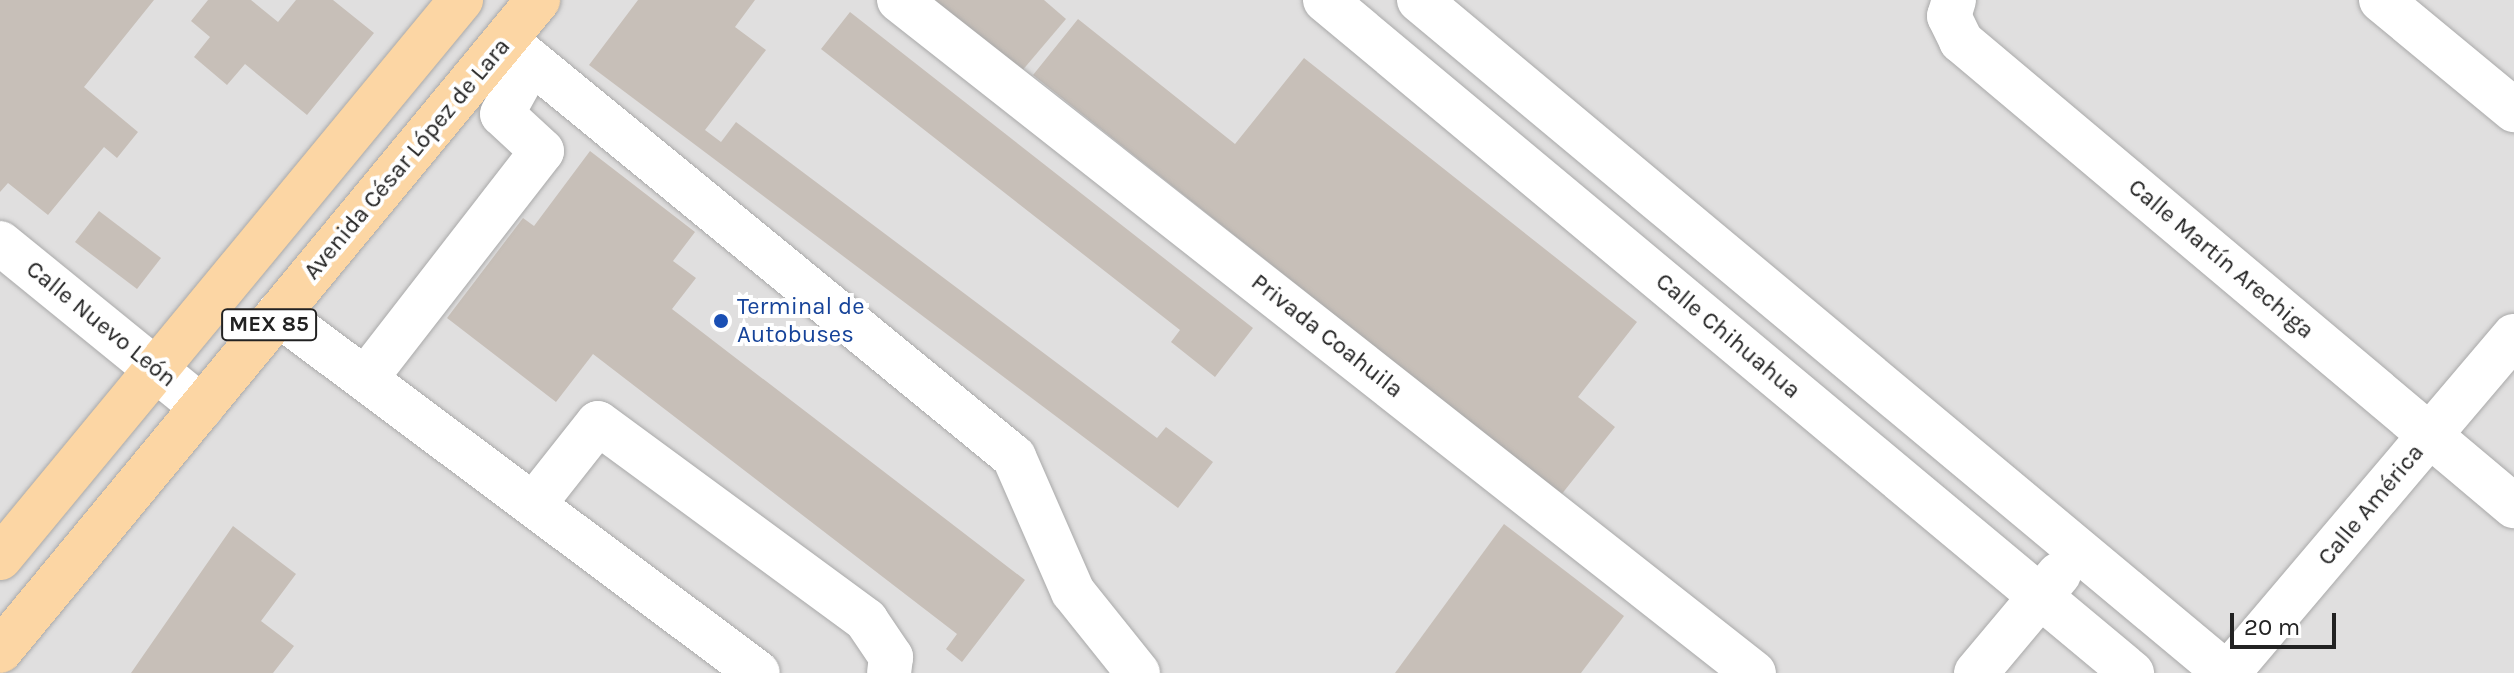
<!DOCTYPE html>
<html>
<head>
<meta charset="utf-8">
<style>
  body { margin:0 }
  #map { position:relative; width:2514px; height:673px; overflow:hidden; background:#f2efe9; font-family:Karla,sans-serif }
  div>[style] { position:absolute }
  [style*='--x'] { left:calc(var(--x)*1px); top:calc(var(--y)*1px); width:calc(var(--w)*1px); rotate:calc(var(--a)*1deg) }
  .residential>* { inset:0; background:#e0dfdf }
  .building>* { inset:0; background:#c7bfb8 }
  .roads { filter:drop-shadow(0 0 2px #a9a9a9) drop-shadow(0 0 2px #a9a9a9) }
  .minor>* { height:44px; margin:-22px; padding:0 22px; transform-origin:22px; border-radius:22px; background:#fff }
  .major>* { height:44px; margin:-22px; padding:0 22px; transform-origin:22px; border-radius:22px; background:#fcd6a4 }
  .dots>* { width:22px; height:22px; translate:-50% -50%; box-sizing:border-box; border:4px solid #fff; border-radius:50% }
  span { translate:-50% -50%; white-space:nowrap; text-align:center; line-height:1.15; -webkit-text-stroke:8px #fff; paint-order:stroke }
  .shield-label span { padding:2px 6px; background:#fff; border:2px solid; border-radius:6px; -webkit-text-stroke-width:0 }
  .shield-label { font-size:22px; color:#222; font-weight:700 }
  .street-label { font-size:24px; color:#222 }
  .transit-label { font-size:24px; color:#164399 }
  .left { translate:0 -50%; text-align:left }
  .scale { position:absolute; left:2230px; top:613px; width:106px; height:36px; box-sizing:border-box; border:4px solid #222; border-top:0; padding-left:10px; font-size:24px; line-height:28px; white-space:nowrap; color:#222; -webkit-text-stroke:6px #fff; paint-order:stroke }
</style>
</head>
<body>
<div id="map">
  <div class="residential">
    <div style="clip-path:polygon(0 0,2514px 0,2514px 673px,0 673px)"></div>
  </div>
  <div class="building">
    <div style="clip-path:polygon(0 0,154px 0,84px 87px,138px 132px,117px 158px,104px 147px,48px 215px,8px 183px,0 192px)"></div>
    <div style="clip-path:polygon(208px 0,251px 0,278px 22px,296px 0,333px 0,374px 33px,307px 115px,245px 64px,227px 85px,194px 57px,210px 37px,191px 21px)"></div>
    <div style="clip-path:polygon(638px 0,755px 0,735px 27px,766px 50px,705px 130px,721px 142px,736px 122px,1157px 438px,1166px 427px,1213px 462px,1178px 508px,589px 65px)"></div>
    <div style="clip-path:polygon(935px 0,1044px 0,1066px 19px,1021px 72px)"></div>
    <div style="clip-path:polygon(850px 12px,1253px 328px,1215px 377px,1171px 342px,1180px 330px,821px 49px)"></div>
    <div style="clip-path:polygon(1078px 19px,1235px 144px,1304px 58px,1637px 322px,1578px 397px,1615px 427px,1561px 495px,1033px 75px)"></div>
    <div style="clip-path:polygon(590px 151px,695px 232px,673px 261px,696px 278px,672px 309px,1025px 580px,962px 662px,946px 649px,957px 634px,593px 354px,556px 402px,447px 318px,523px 218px,534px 226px)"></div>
    <div style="clip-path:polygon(99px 211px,161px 258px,137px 289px,75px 242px)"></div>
    <div style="clip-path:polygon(1504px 524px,1624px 616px,1581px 673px,1395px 673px)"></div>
    <div style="clip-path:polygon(233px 526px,296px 574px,261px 621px,294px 646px,273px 673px,131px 673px)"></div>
  </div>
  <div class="roads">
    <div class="minor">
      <div style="--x:899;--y:0;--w:1088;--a:38.21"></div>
      <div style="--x:1325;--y:0;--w:1051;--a:39.83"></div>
      <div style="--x:1419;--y:0;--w:1051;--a:39.83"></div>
      <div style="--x:1954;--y:0;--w:17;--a:107"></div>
      <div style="--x:1949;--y:16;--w:28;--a:64"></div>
      <div style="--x:1961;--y:41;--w:723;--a:40.06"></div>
      <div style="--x:2381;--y:0;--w:173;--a:39.6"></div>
      <div style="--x:505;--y:40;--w:658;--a:39.33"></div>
      <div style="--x:1014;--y:457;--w:147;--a:66.4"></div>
      <div style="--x:1073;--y:592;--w:104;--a:51.3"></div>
      <div style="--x:0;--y:243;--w:260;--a:39.1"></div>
      <div style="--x:278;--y:314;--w:599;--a:36.79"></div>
      <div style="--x:366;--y:378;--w:287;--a:-52.2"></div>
      <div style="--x:542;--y:151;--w:54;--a:-137.2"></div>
      <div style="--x:502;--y:114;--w:60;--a:-60.9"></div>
      <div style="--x:534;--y:504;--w:103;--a:-51.7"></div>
      <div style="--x:598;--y:423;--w:333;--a:36.3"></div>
      <div style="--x:866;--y:620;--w:45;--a:56"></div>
      <div style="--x:891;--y:657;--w:16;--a:97"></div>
      <div style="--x:1976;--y:673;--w:129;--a:-50"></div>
      <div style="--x:2228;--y:673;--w:442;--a:-49.7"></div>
    </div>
    <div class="major">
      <div style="--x:0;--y:558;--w:724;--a:-50.44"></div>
      <div style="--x:0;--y:651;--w:845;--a:-50.43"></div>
    </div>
  </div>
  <div class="dots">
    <div style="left:721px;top:321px;background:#1a4fb4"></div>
  </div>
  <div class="shield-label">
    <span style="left:269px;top:325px">MEX 85</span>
  </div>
  <div class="street-label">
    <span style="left:407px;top:159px;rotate:-50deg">Avenida César López de Lara</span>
    <span style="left:2221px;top:259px;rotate:40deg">Calle Martín Arechiga</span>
    <span style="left:101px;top:324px;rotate:39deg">Calle Nuevo León</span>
    <span style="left:1327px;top:336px;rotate:38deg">Privada Coahuila</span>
    <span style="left:1728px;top:336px;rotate:40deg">Calle Chihuahua</span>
    <span style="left:2371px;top:505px;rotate:-50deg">Calle América</span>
  </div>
  <div class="transit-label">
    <span class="left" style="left:737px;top:321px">Terminal de<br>Autobuses</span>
  </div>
  <div class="scale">20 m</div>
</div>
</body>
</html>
